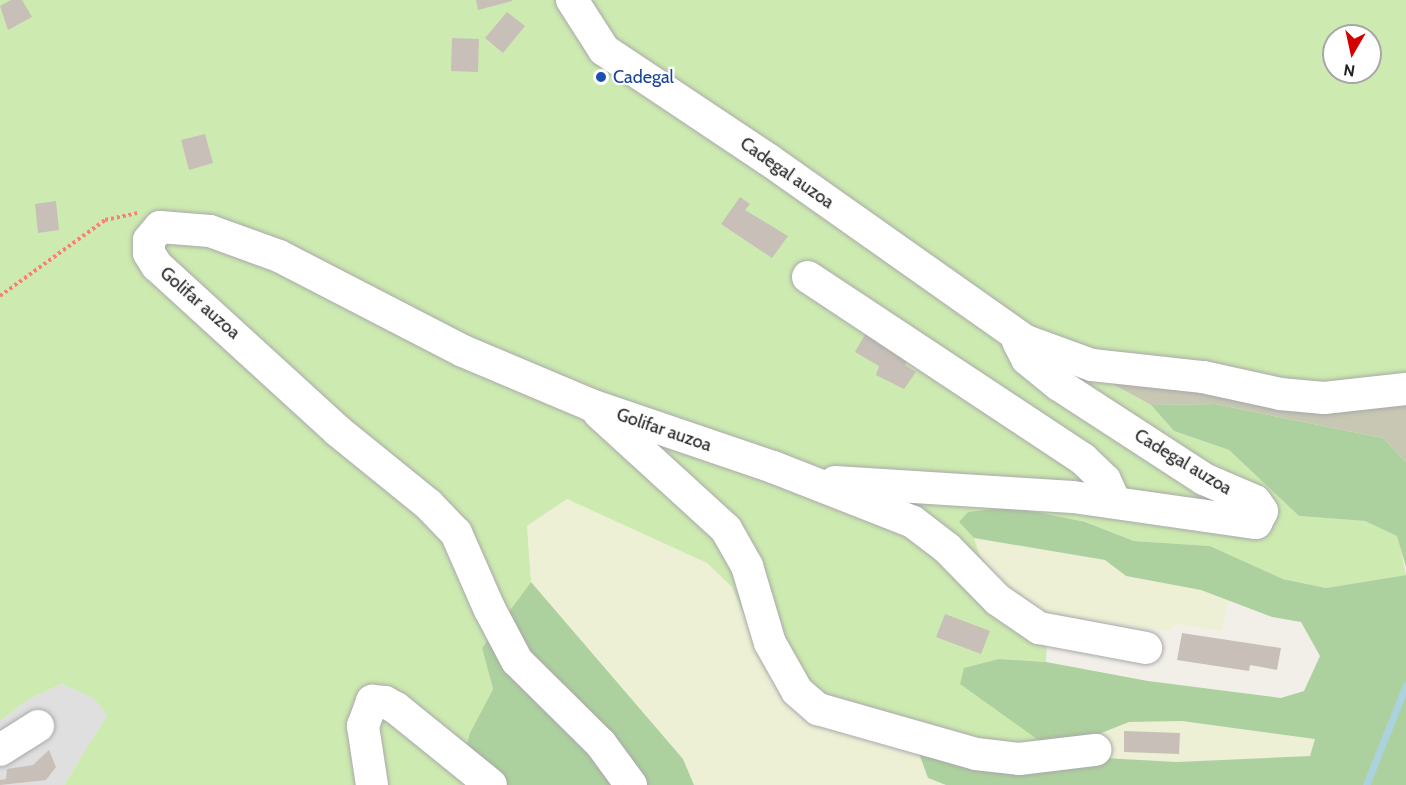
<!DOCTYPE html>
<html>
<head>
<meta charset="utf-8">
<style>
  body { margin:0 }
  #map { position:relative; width:1406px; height:785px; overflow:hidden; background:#f2efe9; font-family:Cabin,sans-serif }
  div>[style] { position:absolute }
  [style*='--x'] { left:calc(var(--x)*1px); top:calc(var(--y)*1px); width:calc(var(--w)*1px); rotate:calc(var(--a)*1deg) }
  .residential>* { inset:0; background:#e0dfdf }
  .construction>* { inset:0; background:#c7c7b4 }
  .farmland>* { inset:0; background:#eef0d5 }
  .grass>* { inset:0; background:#cdebb0 }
  .forest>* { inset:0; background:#add19e }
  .stream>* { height:7px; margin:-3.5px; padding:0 3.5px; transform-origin:3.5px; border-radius:3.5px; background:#aad3df }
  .building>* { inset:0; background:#c7bfb8 }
  .path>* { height:4px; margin-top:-2px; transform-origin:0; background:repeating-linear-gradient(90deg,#fa8072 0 3px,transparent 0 6px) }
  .roads { filter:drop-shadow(0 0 2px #a9a9a9) drop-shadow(0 0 2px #a9a9a9) }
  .minor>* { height:32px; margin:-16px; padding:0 16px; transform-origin:16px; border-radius:16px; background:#fff }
  .dots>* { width:16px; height:16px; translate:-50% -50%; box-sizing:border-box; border:3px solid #fff; border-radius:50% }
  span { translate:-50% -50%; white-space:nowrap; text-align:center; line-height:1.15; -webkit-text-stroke:4.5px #fff; paint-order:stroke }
  .transit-label { font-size:18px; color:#164399 }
  .left { translate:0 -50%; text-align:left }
  .street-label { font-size:18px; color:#222 }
  .north { position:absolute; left:1322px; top:24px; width:60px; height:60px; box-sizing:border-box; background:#fff; border:2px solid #a7a7a7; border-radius:50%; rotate:189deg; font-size:16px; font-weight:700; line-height:24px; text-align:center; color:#222 }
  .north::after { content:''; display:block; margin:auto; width:21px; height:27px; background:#d40000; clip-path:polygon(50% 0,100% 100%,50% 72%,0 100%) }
</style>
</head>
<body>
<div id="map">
  <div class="residential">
    <div style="clip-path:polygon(62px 684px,94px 697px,108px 715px,64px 785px,0 785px,0 721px,29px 699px)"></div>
  </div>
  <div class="construction">
    <div style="clip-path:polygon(1099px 377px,1406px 401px,1406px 462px,1383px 438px,1215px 404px,1151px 405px)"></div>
  </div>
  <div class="farmland">
    <div style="clip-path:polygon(567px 499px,707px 563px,732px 587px,765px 663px,917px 748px,928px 778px,946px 785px,694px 785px,683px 759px,531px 582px,527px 526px)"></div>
    <div style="clip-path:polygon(974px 538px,1105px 560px,1126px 576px,1201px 590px,1228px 600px,1222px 631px,1176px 624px,1168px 631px,1048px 615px,1007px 588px,980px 556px)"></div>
    <div style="clip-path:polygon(1182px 721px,1315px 739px,1310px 756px,1177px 762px,1058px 758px,1070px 746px,1129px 722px)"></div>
  </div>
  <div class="grass">
    <div style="clip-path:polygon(evenodd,0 0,1406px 0,1406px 401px,1100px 377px,1151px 405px,1174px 431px,1229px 450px,1299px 516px,1365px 521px,1398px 536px,1406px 575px,1326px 588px,1283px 579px,1210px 546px,1134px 541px,1085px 522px,959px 522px,974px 538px,980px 556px,1007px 588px,1048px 615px,1046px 662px,999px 659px,1051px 749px,917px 748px,765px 663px,732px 587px,707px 563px,567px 499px,527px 526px,531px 582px,482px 648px,493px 689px,470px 733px,471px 785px,64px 785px,107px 715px,94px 698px,62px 684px,29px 699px,0 721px,0 0,1334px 36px,1370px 36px,1370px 72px,1334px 72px,1334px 36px)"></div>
  </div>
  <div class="forest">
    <div style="clip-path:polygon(1215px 404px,1383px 438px,1406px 462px,1406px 567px,1397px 536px,1365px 521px,1299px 516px,1229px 450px,1174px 431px,1151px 405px)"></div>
    <div style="clip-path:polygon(1012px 507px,1085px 522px,1134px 541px,1210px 546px,1283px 579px,1326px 588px,1406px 575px,1406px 785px,946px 785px,928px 778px,917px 748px,1177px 762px,1310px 756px,1315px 739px,1182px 721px,1129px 722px,1069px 746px,1051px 749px,960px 684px,964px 668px,999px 659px,1046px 662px,1148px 681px,1281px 698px,1304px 691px,1320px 656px,1301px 622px,1272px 617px,1201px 590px,1126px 576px,1105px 560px,974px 538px,959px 522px,968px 512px)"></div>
    <div style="clip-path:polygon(531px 582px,683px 759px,694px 785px,471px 785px,458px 777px,470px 733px,493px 689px,482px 648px)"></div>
  </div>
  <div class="stream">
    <div style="--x:1366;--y:785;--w:108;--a:-68.2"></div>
  </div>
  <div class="building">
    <div style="clip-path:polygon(11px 0,22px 0,32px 17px,8px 30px,0 6px)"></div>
    <div style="clip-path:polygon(476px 0,512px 0,512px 1px,478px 10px)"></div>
    <div style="clip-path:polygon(507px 12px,525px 26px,503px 53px,485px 38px)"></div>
    <div style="clip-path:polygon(452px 38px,479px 39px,478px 72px,451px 71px)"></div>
    <div style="clip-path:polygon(205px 134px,213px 163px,189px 170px,181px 140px)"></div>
    <div style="clip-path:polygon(740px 197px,750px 204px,745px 210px,788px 236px,772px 258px,721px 224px)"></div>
    <div style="clip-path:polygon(56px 201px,59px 230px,38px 233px,35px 204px)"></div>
    <div style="clip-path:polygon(867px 331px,910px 355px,905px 365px,916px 372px,904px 389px,876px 375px,879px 366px,855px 352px)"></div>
    <div style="clip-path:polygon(945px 614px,990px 631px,981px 654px,936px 637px)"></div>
    <div style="clip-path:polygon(1182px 633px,1281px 648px,1277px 670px,1250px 665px,1249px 671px,1177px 660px)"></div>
    <div style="clip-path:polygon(1124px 731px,1180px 733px,1179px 754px,1124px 752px)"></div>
    <div style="clip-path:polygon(49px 750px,56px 767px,46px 780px,0 785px,0 780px,6px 779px,7px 769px,33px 765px)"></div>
  </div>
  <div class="path">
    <div style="--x:0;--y:296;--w:130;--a:-35.9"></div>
    <div style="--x:105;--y:220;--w:33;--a:-12"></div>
  </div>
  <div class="roads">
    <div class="minor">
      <div style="--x:572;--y:0;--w:59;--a:57.4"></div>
      <div style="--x:604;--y:50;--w:198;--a:33.7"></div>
      <div style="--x:769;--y:160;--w:314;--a:35.2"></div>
      <div style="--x:1026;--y:341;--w:70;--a:20"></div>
      <div style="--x:1092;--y:365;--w:112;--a:6.2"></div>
      <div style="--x:1203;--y:377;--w:79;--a:12.4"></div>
      <div style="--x:1280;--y:394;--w:44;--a:5.2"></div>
      <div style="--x:1324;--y:398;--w:82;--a:-6.3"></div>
      <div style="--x:808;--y:277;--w:330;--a:33.5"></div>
      <div style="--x:1083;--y:459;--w:30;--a:44"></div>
      <div style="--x:1105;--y:480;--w:24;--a:66"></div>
      <div style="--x:599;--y:413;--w:172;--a:42.4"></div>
      <div style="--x:726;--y:529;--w:43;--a:60.4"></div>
      <div style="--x:747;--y:566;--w:80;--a:73.4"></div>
      <div style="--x:770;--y:643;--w:55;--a:60.6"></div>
      <div style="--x:797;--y:691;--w:28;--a:41"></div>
      <div style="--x:818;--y:709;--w:164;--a:15.9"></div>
      <div style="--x:976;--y:754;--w:43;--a:6.6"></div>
      <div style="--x:1019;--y:759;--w:77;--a:-6.8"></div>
      <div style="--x:835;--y:482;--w:238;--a:3.6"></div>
      <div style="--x:1073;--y:497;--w:185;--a:8.1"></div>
      <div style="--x:1256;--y:523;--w:13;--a:-63"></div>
      <div style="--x:1262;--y:511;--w:12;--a:-125"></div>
      <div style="--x:1255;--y:501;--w:56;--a:-156.7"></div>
      <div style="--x:1204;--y:479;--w:173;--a:-147"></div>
      <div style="--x:1059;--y:385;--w:41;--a:-140.9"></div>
      <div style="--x:1027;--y:359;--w:20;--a:-117"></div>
      <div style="--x:0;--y:750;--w:45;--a:-32.3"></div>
      <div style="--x:372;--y:785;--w:60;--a:-98.7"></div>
      <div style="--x:363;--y:726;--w:27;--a:-70"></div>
      <div style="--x:372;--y:701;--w:13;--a:4"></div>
      <div style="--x:385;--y:702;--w:13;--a:29"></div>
      <div style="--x:396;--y:708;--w:122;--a:39"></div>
      <div style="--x:631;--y:785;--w:51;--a:-126.2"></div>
      <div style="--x:601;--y:744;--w:118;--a:-135.3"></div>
      <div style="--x:517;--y:661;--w:60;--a:-117.8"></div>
      <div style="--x:489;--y:608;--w:82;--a:-113.7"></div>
      <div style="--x:456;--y:533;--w:40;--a:-134"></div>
      <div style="--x:428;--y:504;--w:116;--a:-141"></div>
      <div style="--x:338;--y:431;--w:245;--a:-137.6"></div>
      <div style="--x:157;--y:266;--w:15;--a:-122"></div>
      <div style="--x:149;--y:253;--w:13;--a:-90"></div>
      <div style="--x:149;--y:240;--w:17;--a:-50"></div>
      <div style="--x:160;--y:227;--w:50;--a:4.6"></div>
      <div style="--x:210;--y:231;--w:73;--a:19.9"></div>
      <div style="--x:279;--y:256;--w:207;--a:27.3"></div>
      <div style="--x:463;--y:351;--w:139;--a:22.9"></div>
      <div style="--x:591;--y:405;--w:192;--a:18.8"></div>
      <div style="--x:773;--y:467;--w:150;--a:21.4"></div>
      <div style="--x:913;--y:522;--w:43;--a:37.4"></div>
      <div style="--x:947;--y:548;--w:73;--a:45.6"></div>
      <div style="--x:998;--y:600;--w:50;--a:34.3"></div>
      <div style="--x:1039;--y:628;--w:109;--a:10.6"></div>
    </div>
  </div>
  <div class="dots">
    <div style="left:601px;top:77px;background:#1a4fb4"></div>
  </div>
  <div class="transit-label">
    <span class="left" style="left:613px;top:77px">Cadegal</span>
  </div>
  <div class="street-label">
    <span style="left:787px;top:173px;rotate:35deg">Cadegal auzoa</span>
    <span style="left:200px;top:303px;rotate:41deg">Golifar auzoa</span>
    <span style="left:664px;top:430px;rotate:19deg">Golifar auzoa</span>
    <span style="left:1183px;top:462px;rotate:31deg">Cadegal auzoa</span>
  </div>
  <div class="north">N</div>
</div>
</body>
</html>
